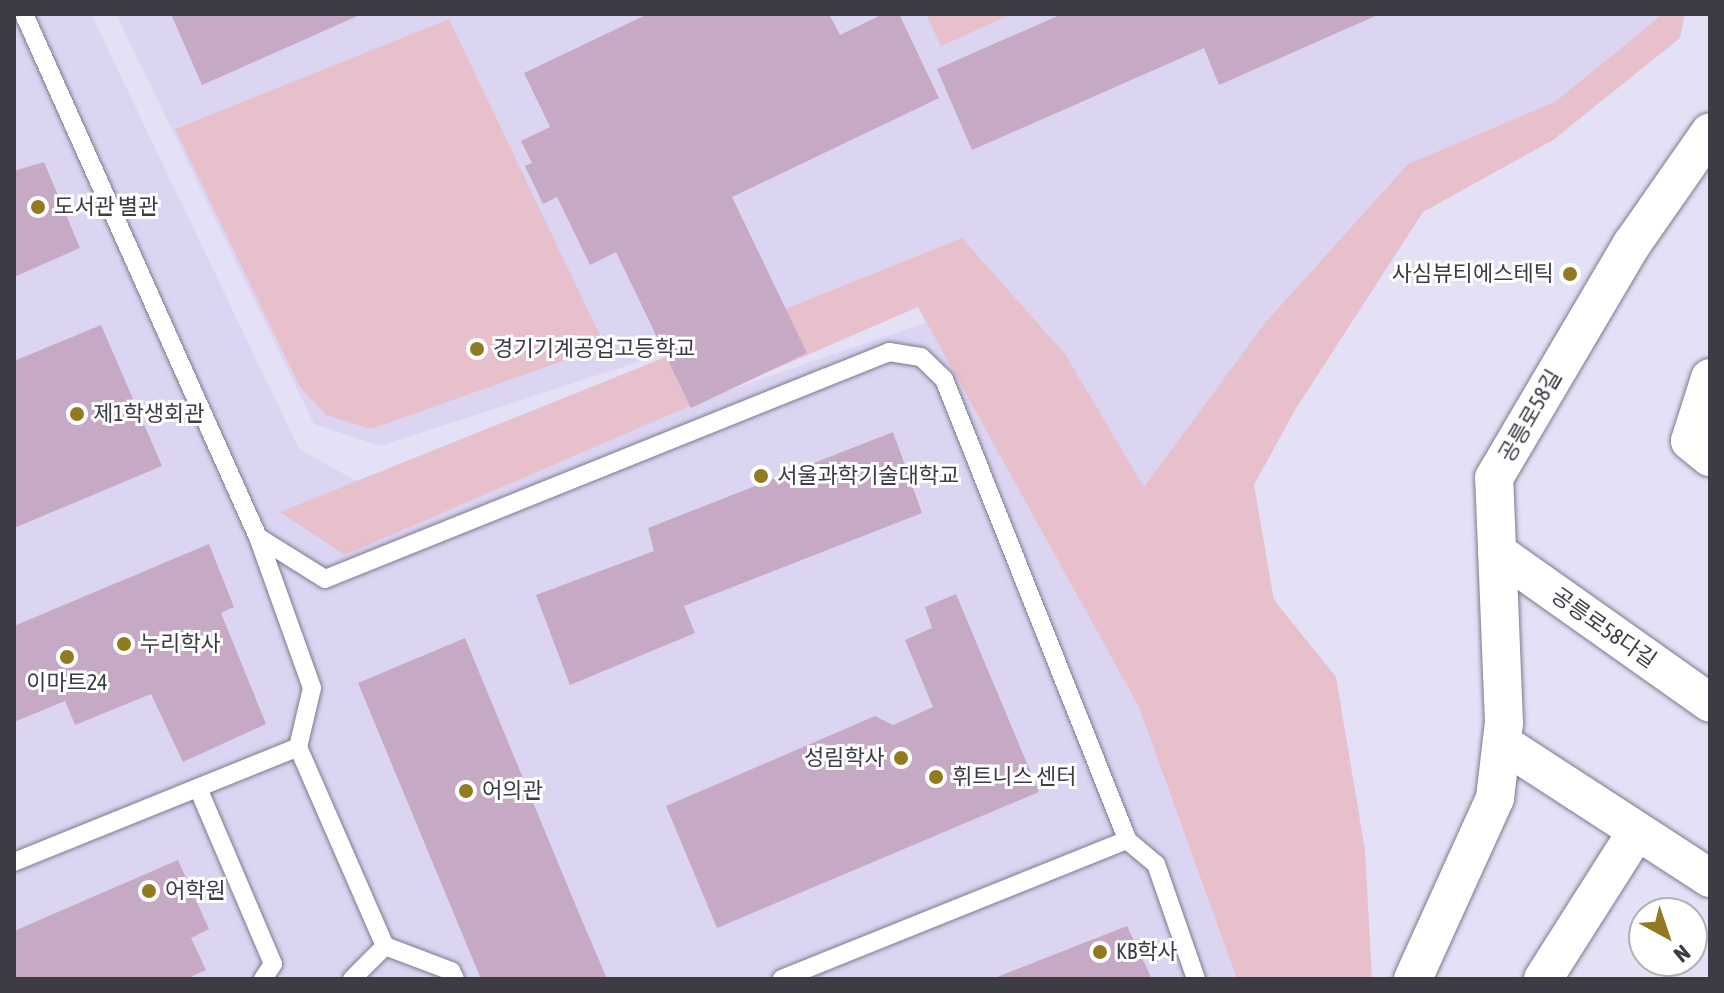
<!DOCTYPE html>
<html>
<head>
<meta charset="utf-8">
<style>
  body { margin:0 }
  #map { position:relative; width:1724px; height:993px; overflow:hidden; background:#e4e0f6; font-family:"Asap Condensed","Noto Sans KR",sans-serif }
  div>[style] { position:absolute }
  [style*='--x'] { left:calc(var(--x)*1px); top:calc(var(--y)*1px); width:calc(var(--w)*1px); rotate:calc(var(--a)*1deg) }
  .built>* { inset:0; background:#dbd5f2 }
  .green>* { inset:0; background:#e7c0cc }
  .building>* { inset:0; background:#c6aac5 }
  .roads { filter:drop-shadow(0 0 2px #7d798c) drop-shadow(0 0 2px #7d798c) }
  .lane>* { height:18px; margin:-9px; padding:0 9px; transform-origin:9px; border-radius:9px; background:#fff }
  .street>* { height:38px; margin:-19px; padding:0 19px; transform-origin:19px; border-radius:19px; background:#fff }
  .dots>* { width:22px; height:22px; translate:-50% -50%; box-sizing:border-box; border:4px solid #fff; border-radius:50% }
  span { translate:-50% -50%; white-space:nowrap; text-align:center; line-height:1.15; -webkit-text-stroke:6px #fff; paint-order:stroke }
  .poi-label { font-size:22px; color:#3d3b44 }
  .left { translate:0 -50%; text-align:left }
  .right { translate:-100% -50%; text-align:right }
  .street-label { font-size:22px; color:#3d3b44 }
  .frame { position:absolute; inset:0; border:16px solid #3d3b44; pointer-events:none }
  .north { position:absolute; left:1628px; top:897px; width:80px; height:80px; box-sizing:border-box; background:#fff; border:2px solid #b1b1b4; border-radius:50%; rotate:140deg; font-size:22px; font-weight:700; line-height:32px; text-align:center; color:#3d3b44 }
  .north::after { content:''; display:block; margin:auto; width:28px; height:36px; background:#927a21; clip-path:polygon(50% 0,100% 100%,50% 72%,0 100%) }
</style>
</head>
<body>
<div id="map">
  <div class="built">
    <div style="clip-path:polygon(14px 14px,91px 14px,299px 449px,397px 504px,951px 314px,1305px 979px,14px 979px)"></div>
    <div style="clip-path:polygon(116px 14px,1673px 14px,1635px 63px,1405px 201px,1133px 598px,954px 259px,380px 446px,314px 424px)"></div>
  </div>
  <div class="green">
    <div style="clip-path:polygon(926px 14px,1012px 14px,941px 46px)"></div>
    <div style="clip-path:polygon(1663px 14px,1685px 14px,1680px 38px,1553px 140px,1423px 212px,1295px 410px,1254px 485px,1274px 600px,1336px 677px,1365px 850px,1372px 979px,1237px 979px,1139px 707px,918px 307px,345px 555px,280px 512px,962px 238px,1065px 354px,1144px 487px,1265px 323px,1408px 164px,1555px 102px)"></div>
    <div style="clip-path:polygon(449px 19px,605px 346px,371px 429px,326px 415px,300px 387px,175px 129px)"></div>
  </div>
  <div class="building">
    <div style="clip-path:polygon(171px 14px,362px 14px,202px 85px)"></div>
    <div style="clip-path:polygon(648px 14px,829px 14px,840px 35px,883px 14px,899px 14px,939px 98px,732px 197px,807px 353px,691px 408px,616px 252px,590px 265px,557px 197px,543px 204px,525px 166px,532px 163px,521px 141px,550px 127px,524px 73px)"></div>
    <div style="clip-path:polygon(1062px 14px,1380px 14px,1219px 85px,1204px 48px,972px 150px,937px 69px)"></div>
    <div style="clip-path:polygon(44px 162px,80px 248px,14px 277px,14px 171px)"></div>
    <div style="clip-path:polygon(101px 325px,162px 466px,14px 528px,14px 361px)"></div>
    <div style="clip-path:polygon(893px 432px,922px 513px,684px 606px,695px 633px,570px 685px,536px 595px,654px 551px,648px 528px)"></div>
    <div style="clip-path:polygon(209px 544px,234px 607px,221px 613px,266px 724px,183px 762px,151px 694px,75px 725px,65px 701px,14px 722px,14px 626px)"></div>
    <div style="clip-path:polygon(956px 594px,1039px 792px,717px 928px,666px 806px,875px 716px,893px 725px,933px 707px,905px 640px,932px 628px,925px 607px)"></div>
    <div style="clip-path:polygon(465px 638px,573px 899px,607px 979px,481px 979px,358px 683px)"></div>
    <div style="clip-path:polygon(178px 860px,209px 929px,191px 938px,206px 970px,186px 979px,14px 979px,14px 931px)"></div>
    <div style="clip-path:polygon(1127px 926px,1152px 979px,997px 979px,997px 977px)"></div>
  </div>
  <div class="roads">
    <div class="lane">
      <div style="--x:24;--y:14;--w:573;--a:65.9"></div>
      <div style="--x:258;--y:537;--w:160;--a:70.3"></div>
      <div style="--x:312;--y:688;--w:61;--a:103.3"></div>
      <div style="--x:298;--y:747;--w:217;--a:66.4"></div>
      <div style="--x:385;--y:946;--w:71;--a:20.7"></div>
      <div style="--x:451;--y:971;--w:9;--a:63"></div>
      <div style="--x:258;--y:537;--w:79;--a:32.1"></div>
      <div style="--x:325;--y:579;--w:608;--a:-21.92"></div>
      <div style="--x:889;--y:352;--w:32;--a:9"></div>
      <div style="--x:921;--y:357;--w:32;--a:44"></div>
      <div style="--x:944;--y:379;--w:496;--a:68.3"></div>
      <div style="--x:1127;--y:840;--w:372;--a:158.1"></div>
      <div style="--x:198;--y:788;--w:191;--a:66.9"></div>
      <div style="--x:273;--y:964;--w:18;--a:124"></div>
      <div style="--x:1127;--y:840;--w:38;--a:40"></div>
      <div style="--x:1156;--y:864;--w:122;--a:70.8"></div>
      <div style="--x:14;--y:862;--w:306;--a:-22"></div>
      <div style="--x:352;--y:979;--w:47;--a:-45"></div>
    </div>
    <div class="street">
      <div style="--x:1710;--y:378;--w:66;--a:107.6"></div>
      <div style="--x:1690;--y:441;--w:26;--a:39"></div>
      <div style="--x:1497;--y:552;--w:261;--a:35.3"></div>
      <div style="--x:1502;--y:743;--w:248;--a:33"></div>
      <div style="--x:1413;--y:979;--w:199;--a:-65.6"></div>
      <div style="--x:1495;--y:798;--w:76;--a:-83.2"></div>
      <div style="--x:1504;--y:723;--w:245;--a:-92.3"></div>
      <div style="--x:1494;--y:478;--w:272;--a:-59.5"></div>
      <div style="--x:1632;--y:244;--w:136;--a:-55.1"></div>
      <div style="--x:1543;--y:979;--w:175;--a:-57.6"></div>
    </div>
  </div>
  <div class="dots">
    <div style="left:38px;top:207px;background:#927a21"></div>
    <div style="left:1570px;top:274px;background:#927a21"></div>
    <div style="left:477px;top:349px;background:#927a21"></div>
    <div style="left:77px;top:414px;background:#927a21"></div>
    <div style="left:761px;top:476px;background:#927a21"></div>
    <div style="left:124px;top:644px;background:#927a21"></div>
    <div style="left:67px;top:657px;background:#927a21"></div>
    <div style="left:901px;top:758px;background:#927a21"></div>
    <div style="left:936px;top:777px;background:#927a21"></div>
    <div style="left:466px;top:791px;background:#927a21"></div>
    <div style="left:149px;top:891px;background:#927a21"></div>
    <div style="left:1100px;top:952px;background:#927a21"></div>
  </div>
  <div class="poi-label">
    <span class="left" style="left:54px;top:207px">도서관 별관</span>
    <span class="right" style="left:1554px;top:274px">사심뷰티에스테틱</span>
    <span class="left" style="left:493px;top:349px">경기기계공업고등학교</span>
    <span class="left" style="left:93px;top:414px">제1학생회관</span>
    <span class="left" style="left:777px;top:476px">서울과학기술대학교</span>
    <span class="left" style="left:140px;top:644px">누리학사</span>
    <span style="left:67px;top:683px">이마트24</span>
    <span class="right" style="left:885px;top:758px">성림학사</span>
    <span class="left" style="left:952px;top:777px">휘트니스 센터</span>
    <span class="left" style="left:482px;top:791px">어의관</span>
    <span class="left" style="left:165px;top:891px">어학원</span>
    <span class="left" style="left:1116px;top:952px">KB학사</span>
  </div>
  <div class="street-label">
    <span style="left:1530px;top:416px;rotate:-60deg">공릉로58길</span>
    <span style="left:1604px;top:628px;rotate:35deg">공릉로58다길</span>
  </div>
  <div class="frame"></div>
  <div class="north">N</div>
</div>
</body>
</html>
